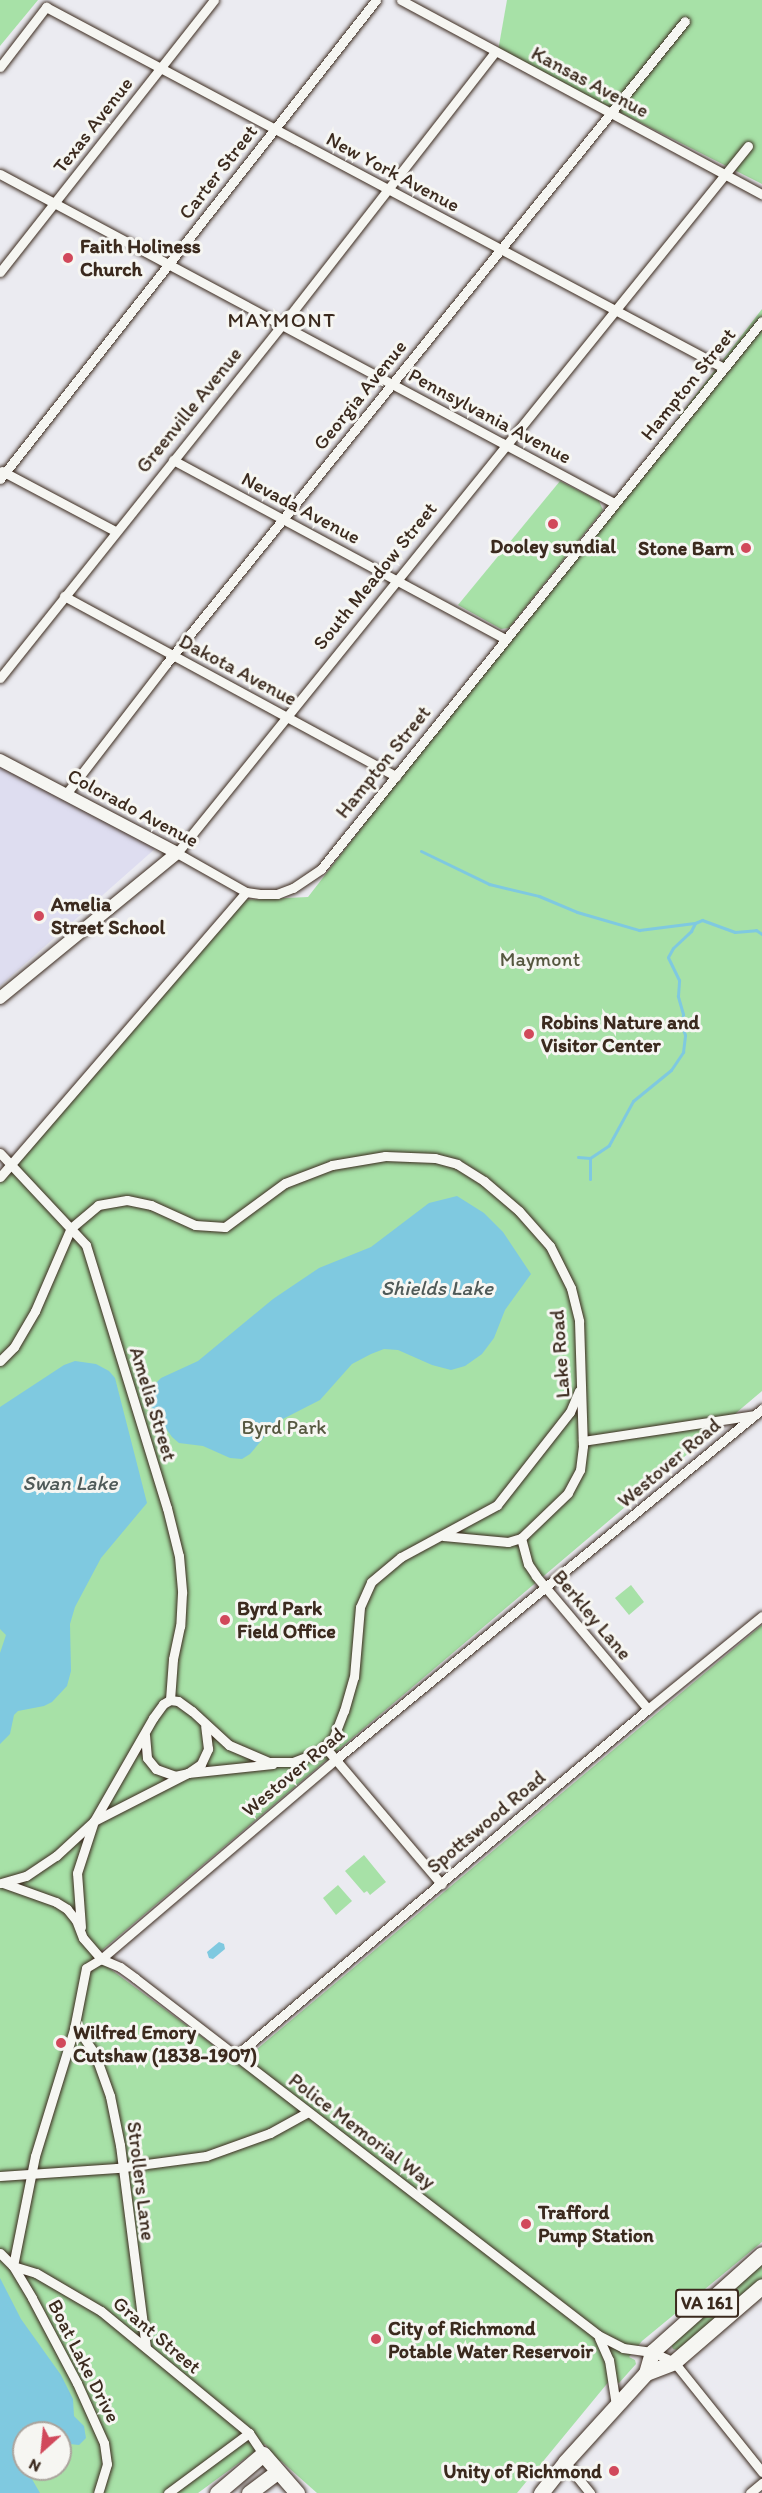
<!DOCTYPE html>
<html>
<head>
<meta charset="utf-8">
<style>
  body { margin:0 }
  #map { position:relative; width:762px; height:2493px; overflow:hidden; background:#ebebf1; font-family:Itim,sans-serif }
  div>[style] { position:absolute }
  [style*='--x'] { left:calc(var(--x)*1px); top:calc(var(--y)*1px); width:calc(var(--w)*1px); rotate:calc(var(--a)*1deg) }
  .built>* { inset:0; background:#deddf0 }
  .green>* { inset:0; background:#a7e1a7 }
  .water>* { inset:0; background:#7fc9e0 }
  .stream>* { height:3px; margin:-1.5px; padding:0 1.5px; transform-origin:1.5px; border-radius:1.5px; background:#7fc9e0 }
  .roads { filter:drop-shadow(0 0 2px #3b2a1e) drop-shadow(0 0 2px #3b2a1e) }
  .minor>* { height:9px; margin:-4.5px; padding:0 4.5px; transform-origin:4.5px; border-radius:4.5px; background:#f6f6f2 }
  .tertiary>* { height:12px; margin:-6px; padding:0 6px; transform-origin:6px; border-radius:6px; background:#f6f6f2 }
  .primary>* { height:15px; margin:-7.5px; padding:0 7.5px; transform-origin:7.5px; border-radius:7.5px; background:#f6f6f2 }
  .dots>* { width:16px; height:16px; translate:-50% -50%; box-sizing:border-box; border:3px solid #f6f6f2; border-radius:50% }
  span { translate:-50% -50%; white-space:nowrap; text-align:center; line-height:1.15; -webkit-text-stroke:6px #f6f6f2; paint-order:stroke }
  .shield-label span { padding:2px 4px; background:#f6f6f2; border:2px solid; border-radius:4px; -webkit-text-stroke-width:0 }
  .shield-label { font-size:18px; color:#3b2a1e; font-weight:700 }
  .street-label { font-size:20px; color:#3b2a1e }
  .poi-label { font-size:20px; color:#3b2a1e; font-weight:700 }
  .left { translate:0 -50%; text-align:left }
  .right { translate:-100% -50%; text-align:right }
  .park-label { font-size:20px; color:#565840 }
  .neighbourhood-label { font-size:21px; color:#3b2a1e; letter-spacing:1.5px }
  .water-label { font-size:21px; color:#4f5a58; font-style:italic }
  .north { position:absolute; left:12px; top:2421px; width:60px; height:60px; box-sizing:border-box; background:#f6f6f2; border:2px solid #aba49d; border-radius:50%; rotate:207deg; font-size:16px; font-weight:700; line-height:24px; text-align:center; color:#3b2a1e }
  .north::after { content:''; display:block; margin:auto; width:21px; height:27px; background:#d1495b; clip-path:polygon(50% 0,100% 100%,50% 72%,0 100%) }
</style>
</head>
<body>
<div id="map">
  <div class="built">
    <div style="clip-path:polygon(0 767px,157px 847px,0 986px)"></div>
  </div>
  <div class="green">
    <div style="clip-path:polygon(0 0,38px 0,0 46px)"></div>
    <div style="clip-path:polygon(507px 0,762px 0,762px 184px,498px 51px)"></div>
    <div style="clip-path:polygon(evenodd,762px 309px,762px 1391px,94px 1957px,239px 2064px,762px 1625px,762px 2242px,642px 2341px,629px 2357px,635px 2360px,636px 2364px,619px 2383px,616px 2382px,615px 2374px,517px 2493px,317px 2493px,281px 2461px,278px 2462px,265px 2444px,198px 2493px,0 2493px,0 1183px,240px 900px,308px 897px,762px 309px,24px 2433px,60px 2433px,60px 2469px,24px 2469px,24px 2433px)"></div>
    <div style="clip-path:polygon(560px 481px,599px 501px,603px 510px,509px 628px,501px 629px,458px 605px)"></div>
    <div style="clip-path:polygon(631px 1585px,644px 1602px,629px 1615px,615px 1598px)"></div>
    <div style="clip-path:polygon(364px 1855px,386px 1882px,370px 1895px,367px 1891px,364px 1893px,345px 1871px)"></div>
    <div style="clip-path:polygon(338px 1885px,352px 1901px,336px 1915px,323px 1898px)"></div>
    <div style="clip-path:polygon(762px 2262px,762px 2280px,677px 2350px,673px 2349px,671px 2344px)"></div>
  </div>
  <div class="water">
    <div style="clip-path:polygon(457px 1196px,484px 1213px,503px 1232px,531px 1274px,505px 1310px,494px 1338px,482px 1354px,465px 1366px,451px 1370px,432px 1365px,398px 1350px,384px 1349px,371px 1354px,352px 1364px,320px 1400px,277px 1422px,250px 1454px,242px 1459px,230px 1458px,203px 1446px,179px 1443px,172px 1437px,149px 1404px,153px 1386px,161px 1378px,198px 1361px,273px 1299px,319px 1268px,371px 1247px,429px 1203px)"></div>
    <div style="clip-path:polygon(75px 1361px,96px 1364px,109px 1371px,115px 1378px,147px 1503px,101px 1558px,75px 1607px,70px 1624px,71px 1671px,67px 1686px,52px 1702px,44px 1706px,18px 1711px,14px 1715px,10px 1734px,0 1744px,0 1653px,6px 1635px,0 1629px,0 1407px,64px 1365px)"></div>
    <div style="clip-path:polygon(219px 1942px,224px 1944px,225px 1949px,213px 1959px,209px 1958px,207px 1952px)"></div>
    <div style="clip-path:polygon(0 2278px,21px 2319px,61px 2375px,73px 2399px,74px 2416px,84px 2426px,86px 2438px,79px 2445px,60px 2443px,60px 2433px,24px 2433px,24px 2469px,30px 2469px,29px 2474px,40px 2493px,0 2493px)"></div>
  </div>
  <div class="stream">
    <div style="--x:421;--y:851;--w:76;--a:25.9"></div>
    <div style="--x:489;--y:884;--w:51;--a:13.5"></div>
    <div style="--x:539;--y:896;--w:41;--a:22.8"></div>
    <div style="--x:577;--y:912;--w:65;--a:16.2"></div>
    <div style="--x:639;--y:930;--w:56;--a:-7.1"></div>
    <div style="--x:578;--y:1157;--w:12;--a:5"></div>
    <div style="--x:590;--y:1158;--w:23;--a:-34"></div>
    <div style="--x:609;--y:1145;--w:50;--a:-61.4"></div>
    <div style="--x:633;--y:1101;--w:49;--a:-39.2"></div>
    <div style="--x:671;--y:1070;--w:22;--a:-56"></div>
    <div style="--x:683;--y:1052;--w:17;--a:-83"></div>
    <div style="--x:685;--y:1035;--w:9;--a:-108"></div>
    <div style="--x:682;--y:1026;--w:12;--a:-85"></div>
    <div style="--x:683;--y:1014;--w:19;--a:-106"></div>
    <div style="--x:678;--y:996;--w:16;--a:-86"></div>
    <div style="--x:679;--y:980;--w:25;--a:-116"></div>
    <div style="--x:668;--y:957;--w:10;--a:-61"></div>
    <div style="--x:673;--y:948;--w:25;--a:-43"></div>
    <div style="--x:691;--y:931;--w:9;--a:-63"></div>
    <div style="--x:695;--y:923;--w:8;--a:-23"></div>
    <div style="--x:702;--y:920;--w:35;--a:20"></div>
    <div style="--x:735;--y:932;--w:21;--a:-5"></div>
    <div style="--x:756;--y:930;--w:7;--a:34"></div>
    <div style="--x:590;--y:1158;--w:21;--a:90"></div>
  </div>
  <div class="roads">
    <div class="minor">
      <div style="--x:401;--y:0;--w:410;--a:28.3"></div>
      <div style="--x:0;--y:67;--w:76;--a:-52.5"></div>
      <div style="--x:46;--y:7;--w:768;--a:28.03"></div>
      <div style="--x:748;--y:146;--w:909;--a:128.93"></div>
      <div style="--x:177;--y:853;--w:79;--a:29.5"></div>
      <div style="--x:246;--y:892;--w:14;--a:8"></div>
      <div style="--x:260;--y:894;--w:17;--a:0"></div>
      <div style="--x:277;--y:894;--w:17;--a:-21"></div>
      <div style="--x:293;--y:888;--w:34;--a:-34"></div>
      <div style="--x:321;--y:869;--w:703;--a:-51.17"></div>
      <div style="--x:0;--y:174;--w:697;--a:28.18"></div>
      <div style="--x:0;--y:272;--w:346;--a:-51.8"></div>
      <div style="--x:173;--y:460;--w:378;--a:28.3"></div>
      <div style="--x:2;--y:471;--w:128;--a:28"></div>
      <div style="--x:0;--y:479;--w:609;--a:-51.87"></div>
      <div style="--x:64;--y:596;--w:378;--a:28.5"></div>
      <div style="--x:0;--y:678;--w:460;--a:-51.4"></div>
      <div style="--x:287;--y:319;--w:338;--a:-52.1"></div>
      <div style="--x:66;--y:794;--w:164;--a:-52.4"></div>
      <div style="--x:166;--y:664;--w:826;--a:-51.09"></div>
      <div style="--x:0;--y:1153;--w:126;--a:46.9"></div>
      <div style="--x:86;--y:1245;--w:275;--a:72.9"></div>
      <div style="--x:167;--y:1508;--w:49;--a:76"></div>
      <div style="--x:179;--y:1556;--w:37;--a:85"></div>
      <div style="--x:182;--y:1593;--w:33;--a:93"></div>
      <div style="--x:180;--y:1626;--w:34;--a:102"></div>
      <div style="--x:173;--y:1659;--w:41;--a:94.2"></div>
      <div style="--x:0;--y:1177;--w:376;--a:-49.2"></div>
      <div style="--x:0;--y:1361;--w:20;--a:-45"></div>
      <div style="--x:14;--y:1347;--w:42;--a:-59.7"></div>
      <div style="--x:35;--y:1311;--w:90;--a:-66.6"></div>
      <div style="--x:71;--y:1228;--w:35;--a:-40"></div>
      <div style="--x:98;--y:1205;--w:29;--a:-10"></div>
      <div style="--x:127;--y:1200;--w:25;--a:12"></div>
      <div style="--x:151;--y:1205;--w:48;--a:24.4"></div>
      <div style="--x:195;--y:1225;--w:30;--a:4"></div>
      <div style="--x:225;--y:1227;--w:74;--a:-36.3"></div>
      <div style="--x:285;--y:1183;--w:50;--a:-21"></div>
      <div style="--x:332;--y:1165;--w:54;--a:-9.6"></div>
      <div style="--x:385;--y:1156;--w:50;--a:2.3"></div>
      <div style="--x:435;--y:1158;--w:23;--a:15"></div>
      <div style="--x:457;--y:1164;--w:32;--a:32"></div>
      <div style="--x:484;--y:1181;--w:46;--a:40.6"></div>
      <div style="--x:519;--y:1211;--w:47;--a:48.5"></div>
      <div style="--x:550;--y:1246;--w:47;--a:63.4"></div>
      <div style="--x:571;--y:1288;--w:34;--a:76"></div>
      <div style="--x:579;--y:1321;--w:125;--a:88.2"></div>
      <div style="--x:583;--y:1446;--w:24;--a:97"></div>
      <div style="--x:580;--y:1470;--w:26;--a:118"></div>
      <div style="--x:568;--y:1493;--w:65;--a:136.2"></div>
      <div style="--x:521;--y:1538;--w:14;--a:163"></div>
      <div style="--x:508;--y:1542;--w:65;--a:-174.7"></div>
      <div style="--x:583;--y:1441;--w:173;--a:-8.6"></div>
      <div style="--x:521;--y:1538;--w:27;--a:75"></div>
      <div style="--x:528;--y:1564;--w:14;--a:56"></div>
      <div style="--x:536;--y:1576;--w:174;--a:49.9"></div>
      <div style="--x:170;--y:1700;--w:8;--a:7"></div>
      <div style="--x:178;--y:1701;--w:17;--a:36"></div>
      <div style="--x:192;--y:1711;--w:50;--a:42.6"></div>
      <div style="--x:229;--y:1745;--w:43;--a:23"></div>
      <div style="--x:269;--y:1762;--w:24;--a:0"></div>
      <div style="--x:293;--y:1762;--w:28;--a:-21"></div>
      <div style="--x:319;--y:1752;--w:19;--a:-43"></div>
      <div style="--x:333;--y:1739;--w:30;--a:-69"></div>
      <div style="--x:344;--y:1711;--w:35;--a:-74"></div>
      <div style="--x:354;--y:1677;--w:70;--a:-85.1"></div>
      <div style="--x:360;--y:1607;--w:27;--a:-66"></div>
      <div style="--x:371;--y:1582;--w:39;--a:-40"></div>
      <div style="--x:401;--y:1557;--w:109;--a:-28.4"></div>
      <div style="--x:497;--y:1505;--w:118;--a:-51.9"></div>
      <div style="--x:570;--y:1412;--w:23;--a:-67"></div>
      <div style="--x:145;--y:1735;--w:23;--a:85"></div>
      <div style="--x:147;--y:1758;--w:14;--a:51"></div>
      <div style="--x:156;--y:1769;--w:20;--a:20"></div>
      <div style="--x:175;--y:1776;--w:13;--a:-13"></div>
      <div style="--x:188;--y:1773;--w:16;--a:-35"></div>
      <div style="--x:201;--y:1764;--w:17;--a:-65"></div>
      <div style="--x:208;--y:1749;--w:23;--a:-97"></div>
      <div style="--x:325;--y:1747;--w:180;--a:49.7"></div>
      <div style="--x:1;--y:1883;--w:26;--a:-16"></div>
      <div style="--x:26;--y:1876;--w:36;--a:-34"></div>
      <div style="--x:56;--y:1856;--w:52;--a:-42.6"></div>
      <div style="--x:94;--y:1821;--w:106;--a:-27.1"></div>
      <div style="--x:188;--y:1773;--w:85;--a:-6"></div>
      <div style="--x:3;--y:1883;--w:56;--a:19.7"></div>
      <div style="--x:56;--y:1902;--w:13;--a:32"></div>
      <div style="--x:67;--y:1909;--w:14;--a:51"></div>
      <div style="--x:76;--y:1920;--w:19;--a:69"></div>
      <div style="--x:83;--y:1938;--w:28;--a:49"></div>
      <div style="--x:101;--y:1959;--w:21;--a:23"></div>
      <div style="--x:120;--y:1967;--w:19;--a:36"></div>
      <div style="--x:135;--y:1978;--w:585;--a:37.63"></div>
      <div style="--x:598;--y:2335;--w:28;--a:27"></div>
      <div style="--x:623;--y:2348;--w:29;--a:8"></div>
      <div style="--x:652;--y:2352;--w:24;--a:24"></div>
      <div style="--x:674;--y:2362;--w:141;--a:51.3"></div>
      <div style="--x:81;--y:1927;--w:54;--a:-94.2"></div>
      <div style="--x:77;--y:1873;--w:55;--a:-71.9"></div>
      <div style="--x:94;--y:1821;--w:119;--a:-60.2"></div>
      <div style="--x:153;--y:1718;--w:17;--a:-54"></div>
      <div style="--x:163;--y:1704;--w:8;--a:-30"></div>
      <div style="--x:74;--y:2029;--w:10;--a:37"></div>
      <div style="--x:82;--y:2035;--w:23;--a:56"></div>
      <div style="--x:95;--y:2054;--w:45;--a:70.3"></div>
      <div style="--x:110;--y:2096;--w:50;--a:78.5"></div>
      <div style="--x:120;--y:2145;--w:204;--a:82.7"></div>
      <div style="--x:234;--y:2057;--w:541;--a:-40.05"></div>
      <div style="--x:648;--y:1709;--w:147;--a:-39.2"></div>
      <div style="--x:0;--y:2176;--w:117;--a:-3.9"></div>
      <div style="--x:117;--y:2168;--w:90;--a:-7.7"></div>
      <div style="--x:206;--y:2156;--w:68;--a:-19.8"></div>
      <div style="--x:270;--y:2133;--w:43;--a:-28.9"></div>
      <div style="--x:0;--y:2253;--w:18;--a:45"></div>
      <div style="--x:13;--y:2266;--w:37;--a:59"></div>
      <div style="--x:32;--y:2298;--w:96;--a:62.1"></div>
      <div style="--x:77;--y:2383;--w:66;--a:65.8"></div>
      <div style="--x:104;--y:2443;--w:21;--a:82"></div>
      <div style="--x:107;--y:2464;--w:30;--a:107"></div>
      <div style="--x:13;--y:2266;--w:112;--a:-78.7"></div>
      <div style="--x:35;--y:2156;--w:133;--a:-72.9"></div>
      <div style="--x:74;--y:2029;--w:62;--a:-78.9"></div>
      <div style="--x:86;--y:1968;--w:17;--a:-31"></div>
      <div style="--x:101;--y:1959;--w:307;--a:-40.4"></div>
      <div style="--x:335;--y:1760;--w:553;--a:-39.42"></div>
      <div style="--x:13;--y:2266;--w:24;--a:17"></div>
      <div style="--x:36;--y:2273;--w:75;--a:30.3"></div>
      <div style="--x:101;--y:2311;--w:192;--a:39.5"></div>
      <div style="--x:249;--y:2433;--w:25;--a:56"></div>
      <div style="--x:599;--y:2338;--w:24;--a:66"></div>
      <div style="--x:609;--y:2360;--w:46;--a:81.2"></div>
      <div style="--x:565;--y:2462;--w:40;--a:51"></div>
      <div style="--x:168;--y:2493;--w:101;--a:-36.5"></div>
      <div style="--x:750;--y:2493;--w:16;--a:-40"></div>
    </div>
    <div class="tertiary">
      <div style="--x:0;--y:760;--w:200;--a:27.7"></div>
      <div style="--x:177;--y:853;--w:229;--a:140.7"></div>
    </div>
    <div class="primary">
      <div style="--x:646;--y:2373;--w:22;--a:-74"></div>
      <div style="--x:652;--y:2352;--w:147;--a:-41.7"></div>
      <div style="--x:217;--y:2493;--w:60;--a:-40.3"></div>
      <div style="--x:263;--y:2454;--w:52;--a:48.9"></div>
      <div style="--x:249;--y:2493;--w:35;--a:-37"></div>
      <div style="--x:541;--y:2493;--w:39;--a:-52"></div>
      <div style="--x:565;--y:2462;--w:120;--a:-47.7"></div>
      <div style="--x:646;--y:2373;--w:30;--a:-21"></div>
      <div style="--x:674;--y:2362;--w:116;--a:-40.8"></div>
    </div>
  </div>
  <div class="dots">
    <div style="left:68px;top:258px;background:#d1495b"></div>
    <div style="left:553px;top:524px;background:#d1495b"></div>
    <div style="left:746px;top:548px;background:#d1495b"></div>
    <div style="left:39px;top:916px;background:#d1495b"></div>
    <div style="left:529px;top:1034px;background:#d1495b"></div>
    <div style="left:225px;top:1620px;background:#d1495b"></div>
    <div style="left:61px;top:2043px;background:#d1495b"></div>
    <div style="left:526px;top:2224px;background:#d1495b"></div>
    <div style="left:376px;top:2339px;background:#d1495b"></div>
    <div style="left:614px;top:2471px;background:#d1495b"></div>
  </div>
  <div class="shield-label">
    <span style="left:707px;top:2303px">VA 161</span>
  </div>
  <div class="street-label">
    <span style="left:590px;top:82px;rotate:28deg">Kansas Avenue</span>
    <span style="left:93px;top:125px;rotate:-52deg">Texas Avenue</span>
    <span style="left:218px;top:172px;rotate:-52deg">Carter Street</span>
    <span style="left:393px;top:172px;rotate:28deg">New York Avenue</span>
    <span style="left:688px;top:384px;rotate:-51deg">Hampton Street</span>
    <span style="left:360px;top:395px;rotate:-51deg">Georgia Avenue</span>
    <span style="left:189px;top:410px;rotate:-51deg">Greenville Avenue</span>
    <span style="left:490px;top:416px;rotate:28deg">Pennsylvania Avenue</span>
    <span style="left:301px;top:508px;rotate:28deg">Nevada Avenue</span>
    <span style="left:375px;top:576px;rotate:-51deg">South Meadow Street</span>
    <span style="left:238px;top:670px;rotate:28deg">Dakota Avenue</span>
    <span style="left:383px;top:762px;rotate:-51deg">Hampton Street</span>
    <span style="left:133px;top:808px;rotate:28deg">Colorado Avenue</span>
    <span style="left:560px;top:1354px;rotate:-94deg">Lake Road</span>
    <span style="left:153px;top:1404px;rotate:73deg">Amelia Street</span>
    <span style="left:669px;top:1463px;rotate:-40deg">Westover Road</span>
    <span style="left:592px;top:1615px;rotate:50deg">Berkley Lane</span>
    <span style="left:293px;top:1772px;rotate:-40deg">Westover Road</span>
    <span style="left:486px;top:1822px;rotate:-40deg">Spottswood Road</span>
    <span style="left:362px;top:2131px;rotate:37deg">Police Memorial Way</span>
    <span style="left:141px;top:2181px;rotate:83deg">Strollers Lane</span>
    <span style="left:157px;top:2335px;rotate:40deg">Grant Street</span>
    <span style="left:84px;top:2361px;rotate:63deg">Boat Lake Drive</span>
  </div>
  <div class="poi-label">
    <span class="left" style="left:80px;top:258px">Faith Holiness<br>Church</span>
    <span style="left:553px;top:546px">Dooley sundial</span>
    <span class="right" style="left:734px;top:548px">Stone Barn</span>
    <span class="left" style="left:51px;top:916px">Amelia<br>Street School</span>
    <span class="left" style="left:541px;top:1034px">Robins Nature and<br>Visitor Center</span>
    <span class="left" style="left:237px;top:1620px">Byrd Park<br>Field Office</span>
    <span class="left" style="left:73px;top:2044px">Wilfred Emory<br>Cutshaw (1838-1907)</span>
    <span class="left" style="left:538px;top:2224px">Trafford<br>Pump Station</span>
    <span class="left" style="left:388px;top:2340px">City of Richmond<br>Potable Water Reservoir</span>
    <span class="right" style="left:602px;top:2471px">Unity of Richmond</span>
  </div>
  <div class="park-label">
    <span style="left:540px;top:959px">Maymont</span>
    <span style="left:284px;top:1427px">Byrd Park</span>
  </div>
  <div class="neighbourhood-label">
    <span style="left:282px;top:320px">MAYMONT</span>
  </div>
  <div class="water-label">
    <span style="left:437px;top:1288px">Shields Lake</span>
    <span style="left:70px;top:1483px">Swan Lake</span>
  </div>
  <div class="north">N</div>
</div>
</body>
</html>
